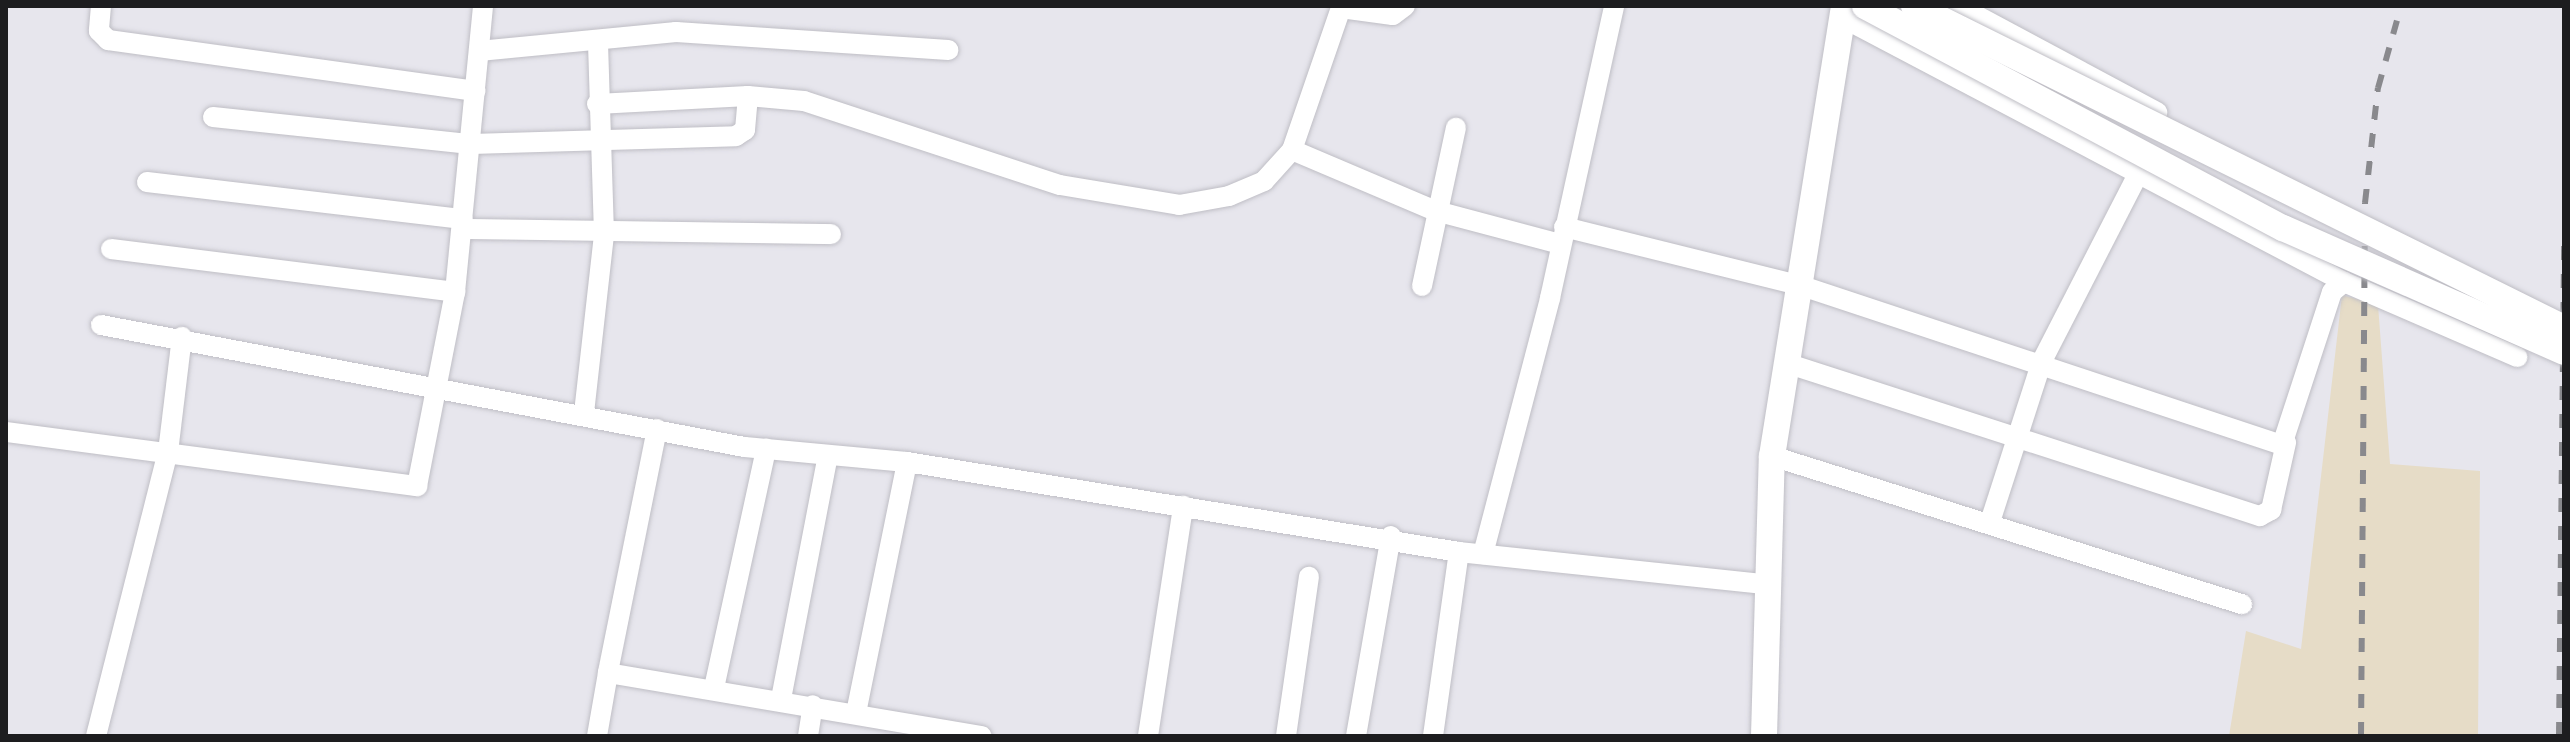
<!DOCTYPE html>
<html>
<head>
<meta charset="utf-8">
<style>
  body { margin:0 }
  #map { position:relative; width:2570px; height:742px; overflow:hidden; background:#e7e6ed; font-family:Commissioner,sans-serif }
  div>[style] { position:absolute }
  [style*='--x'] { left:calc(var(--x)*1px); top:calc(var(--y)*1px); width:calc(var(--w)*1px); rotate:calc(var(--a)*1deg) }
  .industrial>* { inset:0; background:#e6dcc7 }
  .roads { filter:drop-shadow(0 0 2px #bfbec5) drop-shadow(0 0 2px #bfbec5) }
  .minor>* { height:20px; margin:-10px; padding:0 10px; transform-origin:10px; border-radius:10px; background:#fff }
  .major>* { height:26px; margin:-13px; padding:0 13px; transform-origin:13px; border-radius:13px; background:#fff }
  .rail>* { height:6px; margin-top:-3px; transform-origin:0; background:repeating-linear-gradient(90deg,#89898d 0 14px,transparent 0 28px) }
  .bridges { filter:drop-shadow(0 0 2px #bfbec5) drop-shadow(0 0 2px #bfbec5) }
  .major-bridge>* { height:26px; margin:-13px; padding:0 13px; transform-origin:13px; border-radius:13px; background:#fff }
  span { translate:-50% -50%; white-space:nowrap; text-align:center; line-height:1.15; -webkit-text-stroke:8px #e7e6ed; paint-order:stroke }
  .frame { position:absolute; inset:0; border:8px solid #1d1d1f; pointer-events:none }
</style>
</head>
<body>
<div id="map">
  <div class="industrial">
    <div style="clip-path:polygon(2342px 295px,2378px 305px,2390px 464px,2480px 471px,2478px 736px,2229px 736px,2246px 631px,2301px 649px)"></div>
  </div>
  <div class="roads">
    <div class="minor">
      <div style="--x:101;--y:6;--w:25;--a:95"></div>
      <div style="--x:99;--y:31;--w:13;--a:45"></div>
      <div style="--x:108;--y:40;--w:371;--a:7.9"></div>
      <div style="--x:1959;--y:6;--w:225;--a:28.2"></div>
      <div style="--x:1845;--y:19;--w:564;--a:27.79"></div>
      <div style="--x:479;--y:51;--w:198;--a:-5.5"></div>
      <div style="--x:676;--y:32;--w:273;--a:3.8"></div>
      <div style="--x:597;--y:104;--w:151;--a:-3"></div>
      <div style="--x:748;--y:96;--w:56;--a:5.1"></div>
      <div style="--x:804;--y:101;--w:269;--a:18.2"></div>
      <div style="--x:1060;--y:185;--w:121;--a:9.5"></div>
      <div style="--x:1179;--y:205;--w:51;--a:-10.2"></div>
      <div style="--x:1229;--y:196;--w:38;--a:-23"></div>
      <div style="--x:1264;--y:181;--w:42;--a:-47.9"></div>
      <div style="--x:1292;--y:150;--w:150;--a:-71"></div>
      <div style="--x:1341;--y:8;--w:52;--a:7.7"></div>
      <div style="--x:1393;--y:15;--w:15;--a:-37"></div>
      <div style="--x:213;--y:117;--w:259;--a:6"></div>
      <div style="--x:471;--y:144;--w:265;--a:-1.7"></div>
      <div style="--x:736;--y:136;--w:11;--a:-34"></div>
      <div style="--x:745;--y:130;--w:34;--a:-85"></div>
      <div style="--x:1292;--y:150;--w:156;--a:23"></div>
      <div style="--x:1436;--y:211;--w:128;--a:14.9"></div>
      <div style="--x:147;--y:182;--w:318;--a:6.7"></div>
      <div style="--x:1564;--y:227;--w:245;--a:13.9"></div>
      <div style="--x:1802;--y:286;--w:506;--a:18.33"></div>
      <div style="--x:2282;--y:445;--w:161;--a:-71.9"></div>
      <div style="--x:2332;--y:292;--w:16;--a:-40"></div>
      <div style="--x:2344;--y:282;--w:189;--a:23.4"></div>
      <div style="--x:462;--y:229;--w:369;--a:0.8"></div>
      <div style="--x:111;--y:249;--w:347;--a:7.1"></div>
      <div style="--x:1422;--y:286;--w:162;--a:-77.9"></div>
      <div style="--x:101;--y:325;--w:654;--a:10.74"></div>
      <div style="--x:744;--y:447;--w:164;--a:5.3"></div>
      <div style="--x:907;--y:462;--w:559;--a:9.26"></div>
      <div style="--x:1459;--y:552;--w:309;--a:6"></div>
      <div style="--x:1789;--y:364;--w:495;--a:17.9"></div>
      <div style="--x:2260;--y:516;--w:13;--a:-29"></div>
      <div style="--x:2271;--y:510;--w:69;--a:-77.4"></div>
      <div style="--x:584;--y:413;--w:180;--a:-83.6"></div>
      <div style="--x:604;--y:234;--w:194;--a:-91.8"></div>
      <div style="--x:657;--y:429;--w:249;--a:101.4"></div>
      <div style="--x:608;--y:673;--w:379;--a:9.6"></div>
      <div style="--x:6;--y:432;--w:415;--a:7.5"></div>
      <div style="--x:417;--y:486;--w:198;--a:-78.9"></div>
      <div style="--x:455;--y:292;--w:287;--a:-84.4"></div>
      <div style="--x:1772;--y:456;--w:493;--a:17.5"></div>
      <div style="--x:1990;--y:522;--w:169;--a:-72.1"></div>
      <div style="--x:2042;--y:361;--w:210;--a:-62.8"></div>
      <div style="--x:1483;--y:554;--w:265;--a:-75.3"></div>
      <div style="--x:1550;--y:298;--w:299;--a:-77.6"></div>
      <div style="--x:714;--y:688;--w:245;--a:-77.7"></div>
      <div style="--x:781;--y:699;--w:248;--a:-79.1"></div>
      <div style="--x:856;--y:713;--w:256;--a:-78.5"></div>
      <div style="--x:96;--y:736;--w:293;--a:-75.8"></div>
      <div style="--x:168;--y:452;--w:116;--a:-83.1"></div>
      <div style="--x:597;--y:736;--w:64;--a:-80.1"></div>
      <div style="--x:808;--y:736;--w:31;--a:-81"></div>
      <div style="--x:1148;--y:736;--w:233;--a:-81.3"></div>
      <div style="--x:1286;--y:736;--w:161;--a:-81.8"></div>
      <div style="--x:1356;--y:736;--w:203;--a:-80.1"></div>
      <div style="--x:1433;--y:736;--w:186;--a:-82"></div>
    </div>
    <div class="major">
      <div style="--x:1764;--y:736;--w:280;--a:-88.4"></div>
      <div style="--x:1772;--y:456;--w:456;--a:-80.9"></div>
    </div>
  </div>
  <div class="rail">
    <div style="--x:2361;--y:736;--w:533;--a:-89.57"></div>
    <div style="--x:2365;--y:203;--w:116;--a:-83.6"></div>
    <div style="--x:2378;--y:88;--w:85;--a:-74.3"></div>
    <div style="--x:2559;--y:736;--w:493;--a:-89.4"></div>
  </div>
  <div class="bridges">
    <div class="major-bridge">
      <div style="--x:1865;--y:6;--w:473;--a:28"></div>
      <div style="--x:2283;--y:228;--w:307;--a:23.8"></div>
      <div style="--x:1914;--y:6;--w:725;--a:26.35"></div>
    </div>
  </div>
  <div class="frame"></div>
</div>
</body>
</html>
